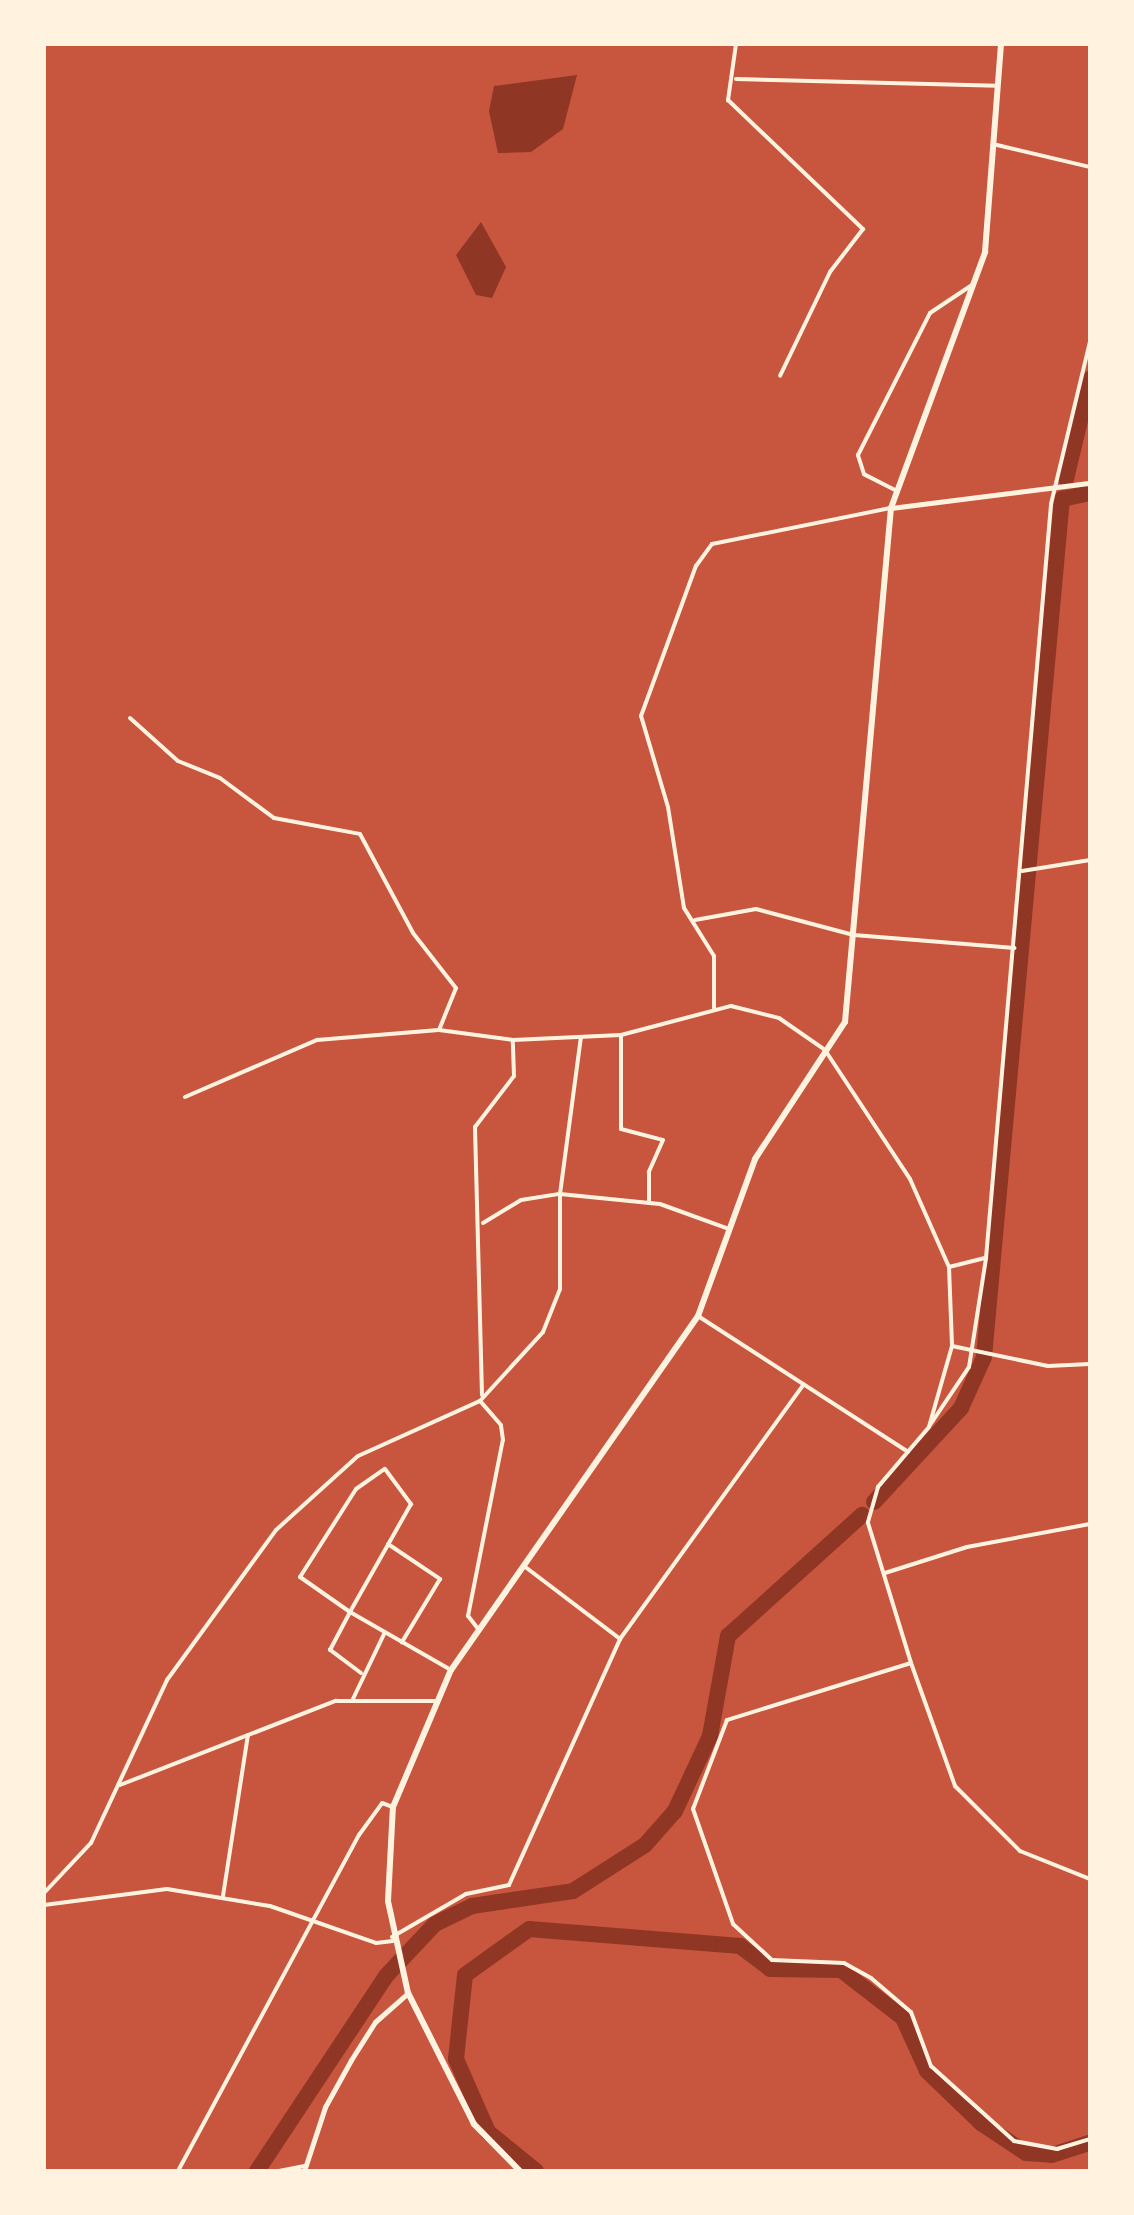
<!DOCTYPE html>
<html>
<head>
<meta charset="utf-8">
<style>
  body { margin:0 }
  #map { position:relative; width:1134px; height:2215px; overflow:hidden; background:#c8553d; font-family:"Open Sans",sans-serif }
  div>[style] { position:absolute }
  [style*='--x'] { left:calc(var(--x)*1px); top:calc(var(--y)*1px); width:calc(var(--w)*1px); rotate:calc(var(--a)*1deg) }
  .water>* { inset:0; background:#8f3625 }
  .river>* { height:16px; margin:-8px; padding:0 8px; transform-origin:8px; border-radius:8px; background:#8f3625 }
  .minor>* { height:4px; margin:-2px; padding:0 2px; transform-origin:2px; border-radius:2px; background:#fff3e0 }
  .tertiary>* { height:5px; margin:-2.5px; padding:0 2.5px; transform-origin:2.5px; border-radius:2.5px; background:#fff3e0 }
  .secondary>* { height:6px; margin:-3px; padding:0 3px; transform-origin:3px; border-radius:3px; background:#fff3e0 }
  span { translate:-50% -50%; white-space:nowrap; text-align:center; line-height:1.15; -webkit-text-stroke:8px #fff3e0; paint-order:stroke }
  .frame { position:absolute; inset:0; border:46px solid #fff3e0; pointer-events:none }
</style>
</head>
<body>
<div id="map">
  <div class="water">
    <div style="clip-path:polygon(577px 75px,563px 129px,531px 152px,498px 153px,489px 111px,494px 86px)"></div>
    <div style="clip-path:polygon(481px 222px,506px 267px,492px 298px,476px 295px,456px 255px)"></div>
  </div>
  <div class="river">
    <div style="--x:1066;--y:479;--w:103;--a:-76.5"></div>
    <div style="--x:874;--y:1502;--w:128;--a:-47.2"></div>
    <div style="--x:961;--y:1408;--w:56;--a:-65.7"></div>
    <div style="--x:984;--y:1357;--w:862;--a:-84.81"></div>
    <div style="--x:1062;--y:499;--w:29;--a:-12"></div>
    <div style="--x:257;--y:2171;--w:234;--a:-56.5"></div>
    <div style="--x:386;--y:1976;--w:71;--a:-46.7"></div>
    <div style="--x:435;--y:1924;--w:41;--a:-25.9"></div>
    <div style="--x:472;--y:1906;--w:102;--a:-8.4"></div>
    <div style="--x:573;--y:1891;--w:85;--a:-32.6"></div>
    <div style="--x:645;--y:1845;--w:45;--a:-48.6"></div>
    <div style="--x:675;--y:1811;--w:83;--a:-65"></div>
    <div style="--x:710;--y:1736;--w:102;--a:-79.8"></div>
    <div style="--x:728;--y:1636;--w:181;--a:-42.1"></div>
    <div style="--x:536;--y:2171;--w:62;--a:-140.9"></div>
    <div style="--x:488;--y:2132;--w:80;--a:-113.7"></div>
    <div style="--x:456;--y:2059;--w:84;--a:-83.9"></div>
    <div style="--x:465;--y:1975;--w:79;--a:-35.7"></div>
    <div style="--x:529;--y:1929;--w:212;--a:4.6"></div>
    <div style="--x:740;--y:1946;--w:38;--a:37"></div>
    <div style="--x:770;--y:1969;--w:71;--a:0.8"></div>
    <div style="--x:841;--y:1970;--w:78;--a:37.7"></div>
    <div style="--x:903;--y:2018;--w:58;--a:65.6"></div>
    <div style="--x:927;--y:2071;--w:75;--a:43.9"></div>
    <div style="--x:981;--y:2123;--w:54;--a:33.7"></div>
    <div style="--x:1026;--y:2153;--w:26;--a:4"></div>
    <div style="--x:1052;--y:2155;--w:40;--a:-18"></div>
  </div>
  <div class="minor">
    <div style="--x:736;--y:44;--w:57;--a:98.1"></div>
    <div style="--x:728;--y:100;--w:187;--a:43.7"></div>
    <div style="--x:863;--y:229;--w:54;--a:127.5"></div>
    <div style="--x:830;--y:272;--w:115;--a:115.7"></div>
    <div style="--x:736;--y:79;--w:261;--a:1.5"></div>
    <div style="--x:997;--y:145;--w:96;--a:13.3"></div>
    <div style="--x:895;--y:490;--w:35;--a:-153"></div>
    <div style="--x:864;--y:474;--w:20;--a:-108"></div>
    <div style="--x:858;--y:455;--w:159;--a:-63.1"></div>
    <div style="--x:930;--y:313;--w:50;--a:-33.7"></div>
    <div style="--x:130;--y:718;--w:64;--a:41.9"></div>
    <div style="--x:178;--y:761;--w:45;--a:22"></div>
    <div style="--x:220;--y:778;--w:67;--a:36.5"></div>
    <div style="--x:274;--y:818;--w:87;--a:10.5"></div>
    <div style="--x:360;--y:834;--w:112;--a:61.8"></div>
    <div style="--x:413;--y:933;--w:70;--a:52"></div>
    <div style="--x:456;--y:988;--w:45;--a:112"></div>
    <div style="--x:1022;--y:871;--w:69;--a:-9.2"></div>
    <div style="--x:695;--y:920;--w:62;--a:-10.2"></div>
    <div style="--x:756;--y:909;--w:101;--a:14.9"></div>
    <div style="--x:854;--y:935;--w:161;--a:4.6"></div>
    <div style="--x:714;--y:1010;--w:54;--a:-90"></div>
    <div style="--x:714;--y:956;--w:57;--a:-122"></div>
    <div style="--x:684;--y:908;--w:102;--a:-99"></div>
    <div style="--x:668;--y:807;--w:95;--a:-106.5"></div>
    <div style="--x:641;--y:716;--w:160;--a:-69.9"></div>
    <div style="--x:696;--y:566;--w:27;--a:-54"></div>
    <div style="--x:712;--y:544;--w:183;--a:-11.4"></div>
    <div style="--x:621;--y:1035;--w:94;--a:90"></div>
    <div style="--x:621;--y:1129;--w:43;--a:14.7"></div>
    <div style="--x:663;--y:1140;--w:35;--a:114"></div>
    <div style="--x:649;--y:1172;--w:31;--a:90"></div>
    <div style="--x:185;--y:1097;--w:144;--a:-23.4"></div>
    <div style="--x:317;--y:1040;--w:122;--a:-4.7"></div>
    <div style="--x:439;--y:1030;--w:75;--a:7.7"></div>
    <div style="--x:513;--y:1040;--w:108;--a:-2.7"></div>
    <div style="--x:621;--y:1035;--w:114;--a:-14.8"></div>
    <div style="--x:731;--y:1006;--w:49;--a:14"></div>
    <div style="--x:779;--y:1018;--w:56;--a:34.8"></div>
    <div style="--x:825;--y:1050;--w:154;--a:56.6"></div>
    <div style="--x:910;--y:1179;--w:96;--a:66.1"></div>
    <div style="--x:949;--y:1267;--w:79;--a:87.8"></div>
    <div style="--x:952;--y:1346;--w:84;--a:105.9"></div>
    <div style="--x:929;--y:1427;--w:79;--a:130.4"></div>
    <div style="--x:878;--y:1487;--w:37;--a:106"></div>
    <div style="--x:868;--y:1523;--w:146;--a:72.9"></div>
    <div style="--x:911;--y:1663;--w:193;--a:162.8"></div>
    <div style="--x:727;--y:1720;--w:95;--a:110.9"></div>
    <div style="--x:693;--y:1809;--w:122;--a:70.8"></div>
    <div style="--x:733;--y:1924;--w:53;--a:42.7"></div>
    <div style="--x:772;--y:1960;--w:72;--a:2.4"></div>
    <div style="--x:844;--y:1963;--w:31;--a:29"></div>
    <div style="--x:871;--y:1978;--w:52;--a:40.4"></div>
    <div style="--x:911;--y:2012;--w:58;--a:69.7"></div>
    <div style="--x:931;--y:2066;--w:112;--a:42.1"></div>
    <div style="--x:1014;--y:2141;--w:44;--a:10.5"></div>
    <div style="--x:1057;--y:2149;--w:34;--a:-17"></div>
    <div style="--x:483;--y:1223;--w:44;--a:-31.2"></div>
    <div style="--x:521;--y:1200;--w:39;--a:-9"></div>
    <div style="--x:560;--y:1194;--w:100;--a:5.7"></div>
    <div style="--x:660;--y:1204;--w:73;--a:19.9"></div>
    <div style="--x:949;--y:1267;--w:38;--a:-14"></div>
    <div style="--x:986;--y:1258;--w:757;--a:-85.07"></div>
    <div style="--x:1051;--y:504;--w:167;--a:-76.5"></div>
    <div style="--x:698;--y:1316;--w:250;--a:32.9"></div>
    <div style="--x:952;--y:1346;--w:98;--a:11.8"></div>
    <div style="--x:1048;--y:1366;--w:42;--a:-2.7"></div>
    <div style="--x:482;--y:1395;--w:268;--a:-91.5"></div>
    <div style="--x:475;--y:1127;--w:64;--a:-52.6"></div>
    <div style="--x:514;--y:1076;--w:36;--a:-92"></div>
    <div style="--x:930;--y:1425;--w:70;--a:-56.1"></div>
    <div style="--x:969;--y:1367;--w:110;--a:-81.1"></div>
    <div style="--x:385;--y:1469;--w:44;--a:53.4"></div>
    <div style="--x:411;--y:1504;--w:124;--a:119.5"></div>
    <div style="--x:350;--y:1612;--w:61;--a:-145"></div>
    <div style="--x:300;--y:1577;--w:104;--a:-57.5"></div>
    <div style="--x:356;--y:1489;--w:35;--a:-35"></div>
    <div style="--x:388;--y:1544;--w:63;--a:33.9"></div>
    <div style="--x:440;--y:1579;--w:74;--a:121.1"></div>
    <div style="--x:524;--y:1566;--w:121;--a:37.2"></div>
    <div style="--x:885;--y:1573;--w:86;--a:-17.6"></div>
    <div style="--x:967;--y:1547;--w:125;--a:-10.6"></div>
    <div style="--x:479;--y:1630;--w:18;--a:-128"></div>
    <div style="--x:468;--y:1616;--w:179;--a:-78.8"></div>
    <div style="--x:503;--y:1440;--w:15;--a:-98"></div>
    <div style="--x:501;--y:1425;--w:32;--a:-131"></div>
    <div style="--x:911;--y:1663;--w:131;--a:70.3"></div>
    <div style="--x:955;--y:1786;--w:92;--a:45"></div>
    <div style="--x:1020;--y:1851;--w:75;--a:21.8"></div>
    <div style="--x:361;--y:1673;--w:39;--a:-143"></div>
    <div style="--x:330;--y:1650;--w:43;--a:-62.2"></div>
    <div style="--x:350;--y:1612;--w:116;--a:29.9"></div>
    <div style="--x:352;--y:1701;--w:76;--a:-64.4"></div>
    <div style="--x:120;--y:1785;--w:232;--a:-21.3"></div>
    <div style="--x:336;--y:1701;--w:100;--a:0"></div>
    <div style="--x:44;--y:1893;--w:69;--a:-46.8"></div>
    <div style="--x:91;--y:1843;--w:180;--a:-65"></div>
    <div style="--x:167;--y:1680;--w:185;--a:-54"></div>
    <div style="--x:276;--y:1530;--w:110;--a:-42.1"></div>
    <div style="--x:358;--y:1456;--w:134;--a:-24.3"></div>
    <div style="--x:480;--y:1401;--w:93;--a:-47.6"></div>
    <div style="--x:543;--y:1332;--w:46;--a:-68.4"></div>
    <div style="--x:560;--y:1289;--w:95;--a:-90"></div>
    <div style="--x:560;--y:1194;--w:158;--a:-82.4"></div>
    <div style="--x:223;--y:1896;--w:163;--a:-81.2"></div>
    <div style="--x:44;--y:1905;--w:124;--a:-7.4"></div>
    <div style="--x:167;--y:1889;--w:104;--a:9.4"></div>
    <div style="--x:270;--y:1906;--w:112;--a:19.2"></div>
    <div style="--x:376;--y:1943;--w:17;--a:-7"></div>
    <div style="--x:392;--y:1937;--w:86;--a:-30.2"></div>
    <div style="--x:466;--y:1894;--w:44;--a:-11.8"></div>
    <div style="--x:509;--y:1885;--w:270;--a:-65.7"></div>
    <div style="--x:620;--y:1639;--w:314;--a:-54.2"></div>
    <div style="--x:178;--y:2171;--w:382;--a:-61.7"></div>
    <div style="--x:359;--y:1835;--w:39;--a:-54"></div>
    <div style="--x:382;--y:1803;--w:12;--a:20"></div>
    <div style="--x:279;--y:2171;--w:26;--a:-11"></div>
  </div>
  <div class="tertiary">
    <div style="--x:891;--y:508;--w:201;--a:-7.2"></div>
    <div style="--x:304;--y:2171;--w:67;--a:-71.8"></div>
    <div style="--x:325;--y:2107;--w:54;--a:-61"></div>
    <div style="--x:351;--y:2060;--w:45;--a:-57.7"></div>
    <div style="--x:375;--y:2022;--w:44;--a:-41.3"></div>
  </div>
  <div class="secondary">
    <div style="--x:520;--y:2171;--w:66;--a:-134.4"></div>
    <div style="--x:474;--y:2124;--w:147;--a:-116.7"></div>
    <div style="--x:408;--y:1993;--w:94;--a:-102.3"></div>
    <div style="--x:388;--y:1901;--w:94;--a:-87"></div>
    <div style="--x:393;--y:1807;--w:149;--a:-67.1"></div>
    <div style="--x:451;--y:1670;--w:432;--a:-55.1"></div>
    <div style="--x:698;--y:1316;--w:167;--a:-70"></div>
    <div style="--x:755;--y:1159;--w:164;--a:-56.7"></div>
    <div style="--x:845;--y:1022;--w:516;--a:-84.89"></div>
    <div style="--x:891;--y:508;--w:273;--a:-69.8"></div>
    <div style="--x:985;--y:252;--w:209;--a:-85.6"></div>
  </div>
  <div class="frame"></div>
</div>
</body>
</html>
